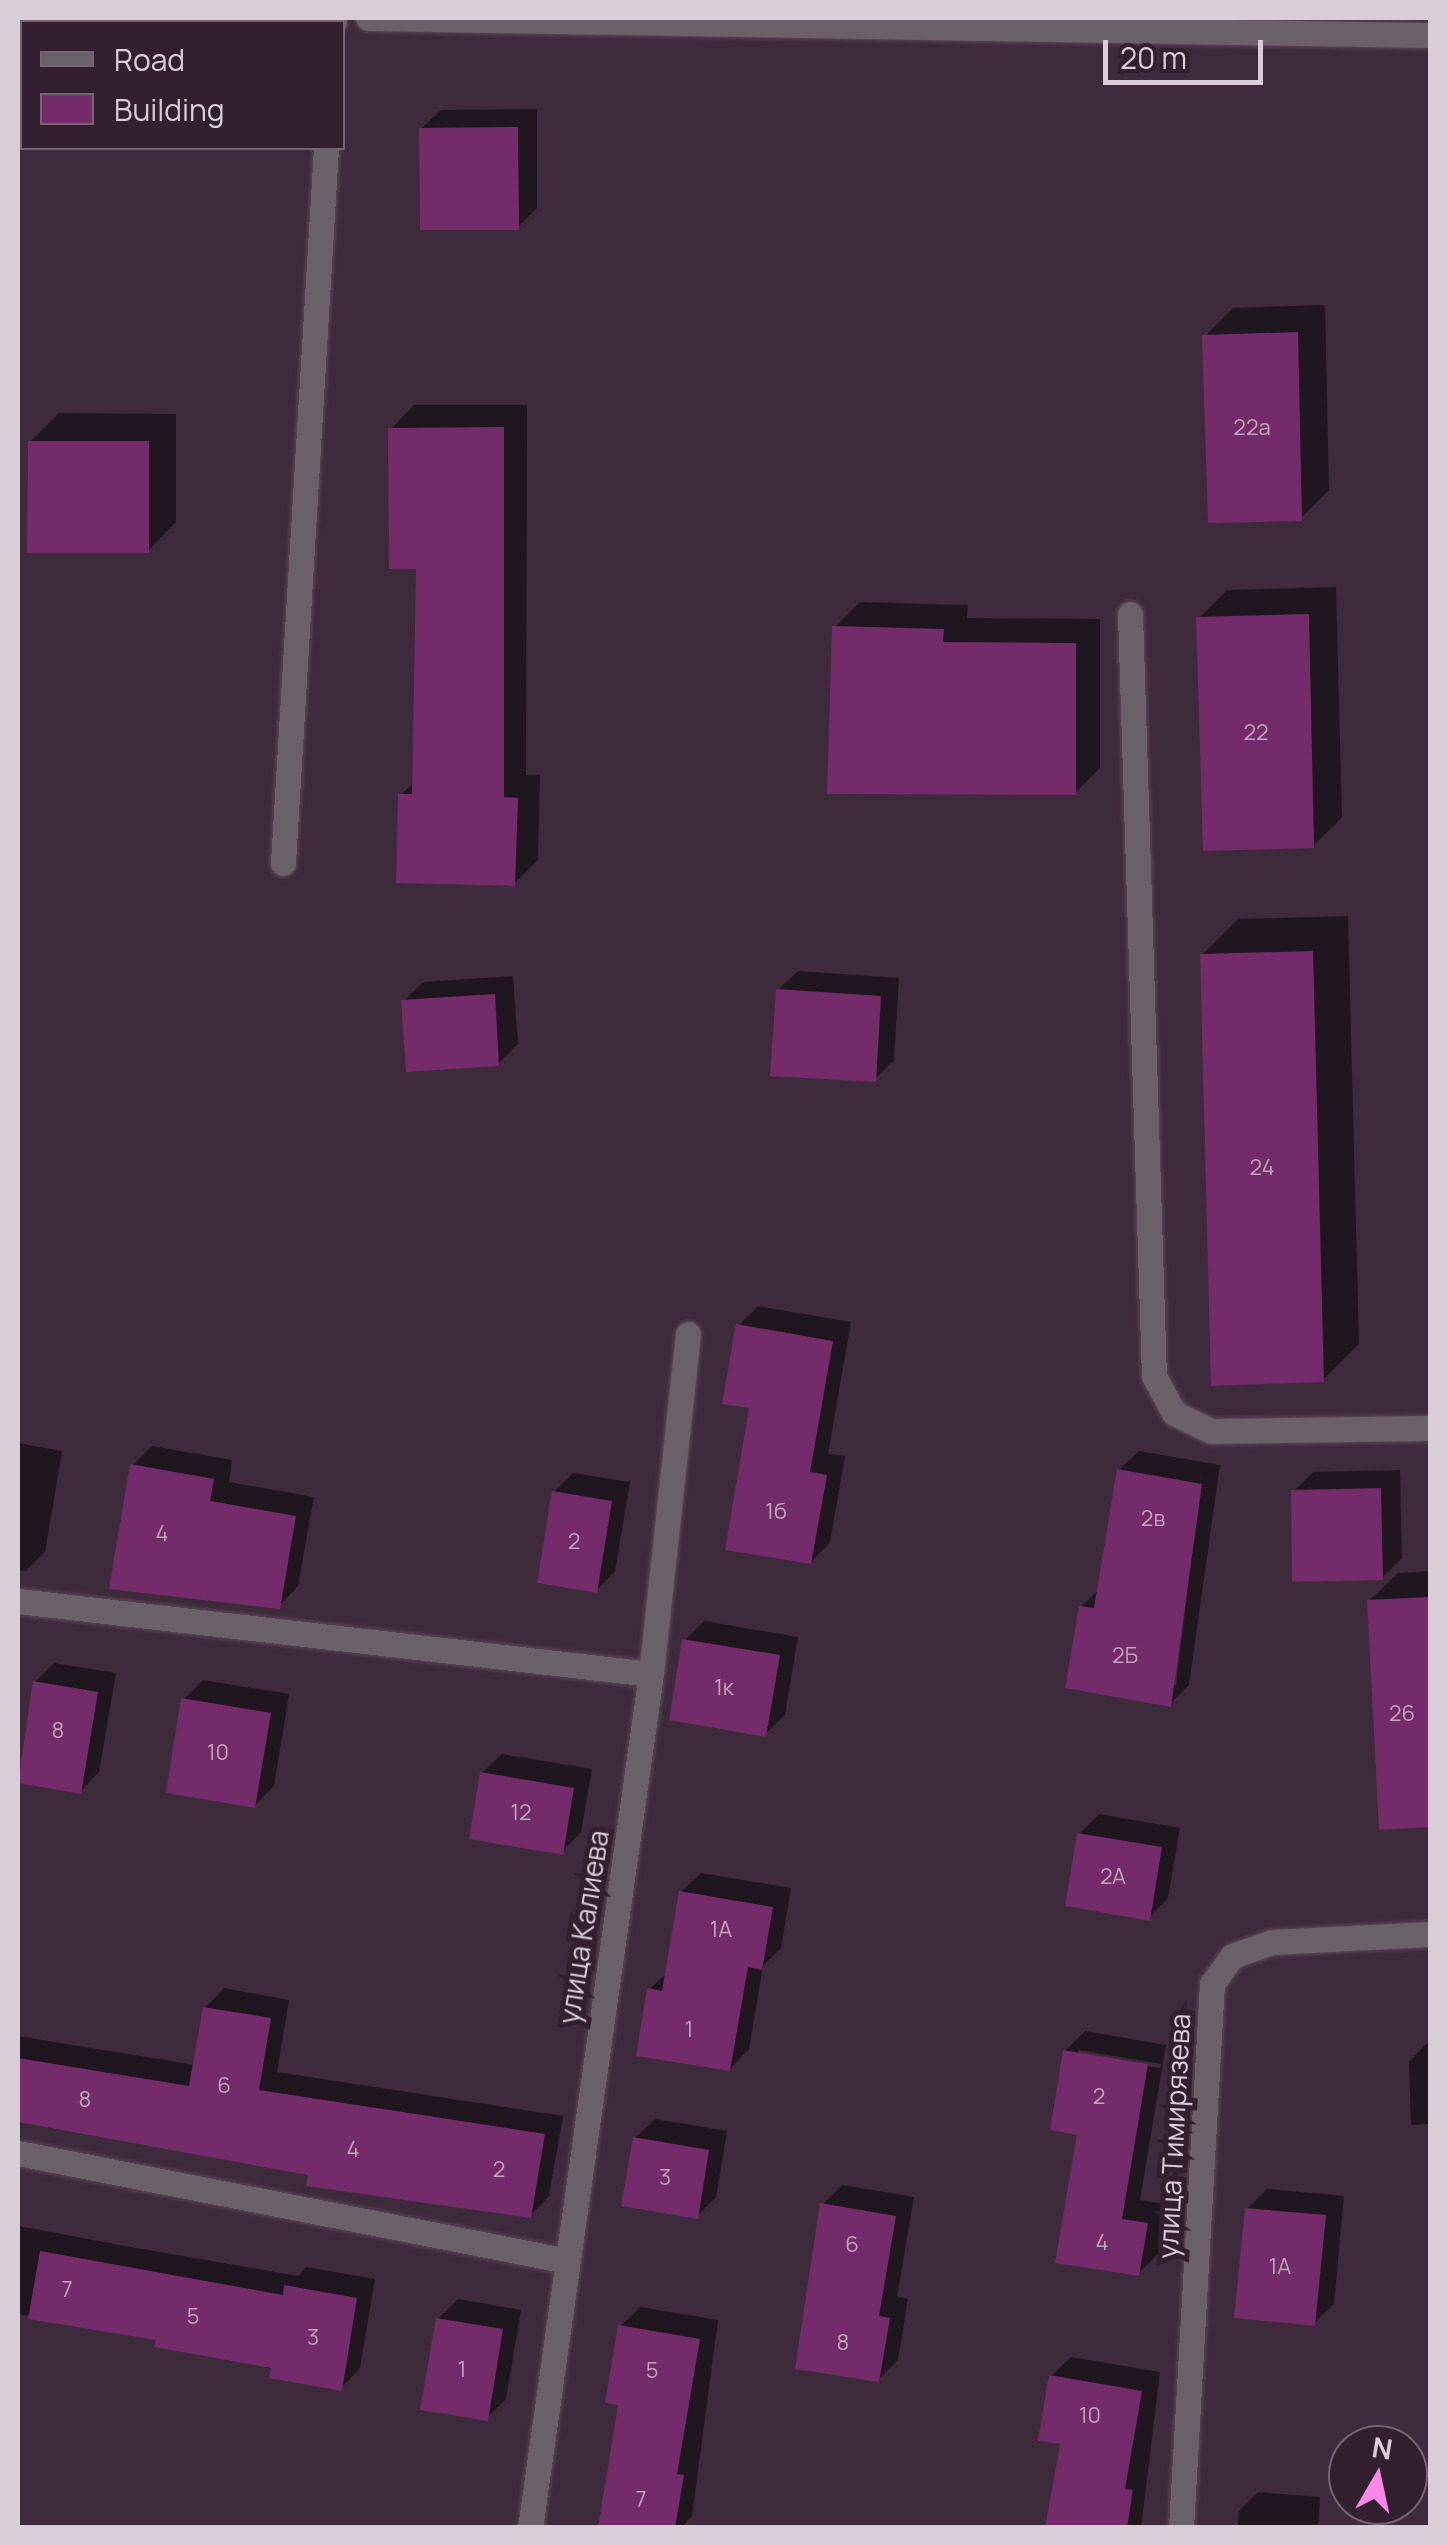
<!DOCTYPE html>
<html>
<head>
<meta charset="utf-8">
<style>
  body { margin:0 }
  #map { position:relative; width:1448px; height:2545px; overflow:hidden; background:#3d2a3a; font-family:Manrope,sans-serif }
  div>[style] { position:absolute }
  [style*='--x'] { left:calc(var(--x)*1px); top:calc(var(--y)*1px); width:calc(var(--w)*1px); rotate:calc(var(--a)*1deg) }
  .shadow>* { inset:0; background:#0007 }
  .building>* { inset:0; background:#732b69 }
  .roads { filter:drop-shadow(0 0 2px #594756) drop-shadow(0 0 2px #594756) }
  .street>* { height:25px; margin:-12.5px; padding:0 12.5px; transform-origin:12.5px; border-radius:12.5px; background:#6a6068 }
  span { translate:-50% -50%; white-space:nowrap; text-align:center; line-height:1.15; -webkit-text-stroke:10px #33202f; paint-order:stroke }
  .number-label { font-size:22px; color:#c0a4bc }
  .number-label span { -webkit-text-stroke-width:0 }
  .street-label { font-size:28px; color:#d9cdd7 }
  .frame { position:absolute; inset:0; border:20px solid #d9cdd7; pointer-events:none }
  .legend { position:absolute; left:20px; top:20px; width:325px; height:130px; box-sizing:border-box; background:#33202f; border:2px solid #756572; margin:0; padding:12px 18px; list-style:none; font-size:30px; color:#d9cdd7 }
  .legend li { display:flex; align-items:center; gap:20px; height:50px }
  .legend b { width:50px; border:2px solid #756572 }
  .north { position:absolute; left:1328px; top:2425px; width:100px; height:100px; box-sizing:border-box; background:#33202f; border:2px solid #756572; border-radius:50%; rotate:9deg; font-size:28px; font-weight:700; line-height:40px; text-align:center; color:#d9cdd7 }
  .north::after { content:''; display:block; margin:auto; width:35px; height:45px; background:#f987e8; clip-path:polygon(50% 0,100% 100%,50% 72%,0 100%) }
  .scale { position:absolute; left:1103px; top:40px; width:160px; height:45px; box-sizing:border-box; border:5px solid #d9cdd7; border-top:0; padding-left:12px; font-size:30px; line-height:35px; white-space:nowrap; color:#d9cdd7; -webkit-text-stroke:8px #33202f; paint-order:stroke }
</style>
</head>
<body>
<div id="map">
  <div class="shadow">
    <div style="clip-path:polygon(537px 109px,537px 208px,518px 227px,421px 129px,441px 110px)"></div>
    <div style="clip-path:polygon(1325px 305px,1329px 490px,1301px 518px,1205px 336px,1233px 308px)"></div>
    <div style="clip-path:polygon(414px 405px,527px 405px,526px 775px,540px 775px,538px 860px,514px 884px,401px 795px,415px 781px,419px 566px,391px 429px)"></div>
    <div style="clip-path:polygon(59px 413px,176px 414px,176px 522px,148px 551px,30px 442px)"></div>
    <div style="clip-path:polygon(1336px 587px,1342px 818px,1313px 846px,1199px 618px,1227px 590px)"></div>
    <div style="clip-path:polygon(860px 602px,968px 605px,967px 618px,1100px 619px,1100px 768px,1075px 793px,835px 627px)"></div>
    <div style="clip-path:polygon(1348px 916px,1359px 1344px,1323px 1380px,1202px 955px,1238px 919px)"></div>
    <div style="clip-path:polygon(798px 971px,899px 978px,894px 1060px,875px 1079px,778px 990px)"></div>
    <div style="clip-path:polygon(513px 976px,518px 1044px,498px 1064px,404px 1001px,423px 982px)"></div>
    <div style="clip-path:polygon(758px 1306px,851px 1322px,828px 1454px,845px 1456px,830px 1542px,811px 1562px,752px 1406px,738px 1326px)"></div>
    <div style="clip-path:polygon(18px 1443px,62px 1451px,45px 1552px,26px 1571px,18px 1570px)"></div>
    <div style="clip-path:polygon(152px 1446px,232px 1460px,229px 1482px,314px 1497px,298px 1586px,279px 1606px,132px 1466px)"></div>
    <div style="clip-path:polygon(evenodd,1139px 1451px,1220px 1465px,1189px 1685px,1170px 1704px,1081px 1607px,1100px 1588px,1119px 1470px,1139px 1451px,1202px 1471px,1176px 1685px,1171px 1685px,1202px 1471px)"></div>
    <div style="clip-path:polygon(1400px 1470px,1402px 1558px,1382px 1578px,1294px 1491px,1313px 1472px)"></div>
    <div style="clip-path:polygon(573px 1473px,630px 1482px,615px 1571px,596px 1591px,554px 1492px)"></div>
    <div style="clip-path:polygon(1430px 1571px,1430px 1825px,1381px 1828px,1369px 1601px,1398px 1573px)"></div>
    <div style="clip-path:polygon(704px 1621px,798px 1637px,785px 1715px,765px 1734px,685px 1640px)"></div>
    <div style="clip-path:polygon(54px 1663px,116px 1673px,99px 1772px,80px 1792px,18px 1781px,35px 1682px)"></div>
    <div style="clip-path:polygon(203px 1680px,289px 1694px,274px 1786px,254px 1806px,184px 1699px)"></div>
    <div style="clip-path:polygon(502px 1754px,592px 1769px,581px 1832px,562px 1852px,482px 1773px)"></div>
    <div style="clip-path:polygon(1099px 1814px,1180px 1828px,1168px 1898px,1149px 1918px,1079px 1834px)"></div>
    <div style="clip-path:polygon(701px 1873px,791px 1888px,781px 1948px,763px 1966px,749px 2049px,730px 2069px,650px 1989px,668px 1972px,681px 1892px)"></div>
    <div style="clip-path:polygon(224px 1988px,289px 2000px,277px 2072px,563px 2116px,549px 2196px,530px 2216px,182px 2145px,18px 2122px,18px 2036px,195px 2065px,205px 2008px)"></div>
    <div style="clip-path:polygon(evenodd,1085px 2031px,1166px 2045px,1140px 2200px,1166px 2204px,1158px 2254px,1138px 2274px,1079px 2133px,1065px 2051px,1085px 2031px,1078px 2050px,1161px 2064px,1160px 2068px,1078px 2055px,1078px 2050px)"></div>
    <div style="clip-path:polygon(1428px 2042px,1430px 2124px,1411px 2125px,1409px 2062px)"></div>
    <div style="clip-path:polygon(655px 2119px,727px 2131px,716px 2197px,697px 2216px,635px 2138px)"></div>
    <div style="clip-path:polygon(842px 2185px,914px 2197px,897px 2297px,908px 2299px,898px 2360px,878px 2380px,823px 2204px)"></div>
    <div style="clip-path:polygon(1267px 2189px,1344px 2196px,1334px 2304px,1314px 2323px,1247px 2209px)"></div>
    <div style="clip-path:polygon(18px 2217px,19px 2226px,125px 2246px,298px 2276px,306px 2267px,375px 2279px,360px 2368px,341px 2388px,158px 2338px,18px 2314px)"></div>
    <div style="clip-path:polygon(458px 2299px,521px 2310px,506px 2399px,487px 2418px,438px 2319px)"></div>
    <div style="clip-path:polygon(640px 2307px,718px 2320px,692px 2516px,681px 2528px,625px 2528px,621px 2326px)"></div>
    <div style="clip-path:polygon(1071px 2357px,1160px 2372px,1141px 2528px,1048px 2528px,1063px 2442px,1051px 2376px)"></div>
    <div style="clip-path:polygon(1258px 2492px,1320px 2497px,1318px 2528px,1238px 2528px,1239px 2511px)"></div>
  </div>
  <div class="building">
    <div style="clip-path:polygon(518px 127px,519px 230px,420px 230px,419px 128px)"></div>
    <div style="clip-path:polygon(1298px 332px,1302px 521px,1208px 523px,1202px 335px)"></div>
    <div style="clip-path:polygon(504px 427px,504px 797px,518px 798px,515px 886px,396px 883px,398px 794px,412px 794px,416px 569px,389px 569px,388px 428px)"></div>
    <div style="clip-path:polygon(28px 441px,149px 441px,149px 553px,27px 553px)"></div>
    <div style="clip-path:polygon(1309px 614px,1314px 848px,1203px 851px,1196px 617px)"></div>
    <div style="clip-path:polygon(832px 626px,944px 629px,943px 642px,1076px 643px,1076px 795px,827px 794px)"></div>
    <div style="clip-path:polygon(1313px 951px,1324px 1382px,1211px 1386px,1200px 954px)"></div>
    <div style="clip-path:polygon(776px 989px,881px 996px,876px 1082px,770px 1076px)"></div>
    <div style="clip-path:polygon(495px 994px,499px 1066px,406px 1072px,401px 1000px)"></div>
    <div style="clip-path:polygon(736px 1324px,833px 1341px,810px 1472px,827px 1475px,811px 1564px,725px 1550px,749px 1408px,722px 1404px)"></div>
    <div style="clip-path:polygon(130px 1464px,214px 1479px,210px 1501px,296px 1516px,280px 1609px,109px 1589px)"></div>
    <div style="clip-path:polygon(1117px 1469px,1202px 1484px,1171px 1707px,1065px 1688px,1079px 1606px,1094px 1608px)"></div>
    <div style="clip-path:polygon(1381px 1488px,1383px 1580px,1292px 1582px,1291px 1490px)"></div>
    <div style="clip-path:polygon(552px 1491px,612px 1501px,597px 1593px,537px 1583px)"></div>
    <div style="clip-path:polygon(1430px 1597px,1430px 1827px,1379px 1830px,1367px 1600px)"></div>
    <div style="clip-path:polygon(682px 1639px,780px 1655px,766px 1737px,669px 1720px)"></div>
    <div style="clip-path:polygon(33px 1681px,98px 1692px,81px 1794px,18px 1783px)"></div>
    <div style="clip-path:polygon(181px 1698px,271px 1713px,255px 1808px,166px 1793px)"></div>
    <div style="clip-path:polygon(480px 1772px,574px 1788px,563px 1855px,469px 1839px)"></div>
    <div style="clip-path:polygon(1077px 1833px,1162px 1847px,1150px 1921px,1065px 1906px)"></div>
    <div style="clip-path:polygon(679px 1891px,773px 1907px,762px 1970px,748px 1967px,730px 2071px,636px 2056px,647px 1988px,662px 1991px)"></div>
    <div style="clip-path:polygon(203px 2007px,271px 2018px,259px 2090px,545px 2134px,531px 2218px,306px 2186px,308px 2175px,18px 2122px,18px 2058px,189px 2086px)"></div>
    <div style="clip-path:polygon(1063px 2050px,1148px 2064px,1122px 2219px,1148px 2223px,1139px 2276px,1055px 2263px,1077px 2135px,1050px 2130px)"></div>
    <div style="clip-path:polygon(633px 2137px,709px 2150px,698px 2219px,621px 2206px)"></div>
    <div style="clip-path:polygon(820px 2203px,896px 2216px,879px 2316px,890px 2318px,879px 2382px,795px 2369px)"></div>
    <div style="clip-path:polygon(1245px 2208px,1326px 2215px,1315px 2326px,1234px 2318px)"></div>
    <div style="clip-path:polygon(40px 2251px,283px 2295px,284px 2285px,357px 2298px,342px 2391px,269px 2378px,271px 2368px,154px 2347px,156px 2340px,28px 2319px)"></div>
    <div style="clip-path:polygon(436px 2318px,503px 2329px,488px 2421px,420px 2410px)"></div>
    <div style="clip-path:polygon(618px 2325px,700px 2339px,677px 2474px,684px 2475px,675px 2528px,598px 2528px,618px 2405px,605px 2403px)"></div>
    <div style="clip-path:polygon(1049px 2375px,1142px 2391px,1125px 2489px,1133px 2490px,1127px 2528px,1045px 2528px,1060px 2444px,1038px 2441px)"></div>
  </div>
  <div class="roads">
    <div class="street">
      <div style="--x:368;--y:18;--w:1062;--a:0.92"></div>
      <div style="--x:334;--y:22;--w:4;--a:-90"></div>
      <div style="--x:1130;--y:614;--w:762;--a:88.2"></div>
      <div style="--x:1154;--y:1376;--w:42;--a:61.6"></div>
      <div style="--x:1174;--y:1413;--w:41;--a:25.9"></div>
      <div style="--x:1211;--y:1431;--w:219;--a:-0.8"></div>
      <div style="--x:283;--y:863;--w:716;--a:-86.56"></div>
      <div style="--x:18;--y:1601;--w:637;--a:6.58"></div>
      <div style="--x:18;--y:2153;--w:555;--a:11.11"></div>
      <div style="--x:530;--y:2528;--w:863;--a:-81.94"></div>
      <div style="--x:651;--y:1674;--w:342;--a:-83.8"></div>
      <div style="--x:1181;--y:2528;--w:545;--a:-86.74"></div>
      <div style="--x:1212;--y:1984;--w:34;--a:-54"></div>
      <div style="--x:1232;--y:1956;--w:42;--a:-19.3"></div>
      <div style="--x:1272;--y:1942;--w:158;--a:-2.9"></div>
    </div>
  </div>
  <div class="number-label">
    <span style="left:1252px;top:428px">22а</span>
    <span style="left:1256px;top:733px">22</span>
    <span style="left:1262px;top:1168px">24</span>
    <span style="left:776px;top:1512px">1б</span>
    <span style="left:1153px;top:1519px">2в</span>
    <span style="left:162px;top:1534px">4</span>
    <span style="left:574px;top:1542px">2</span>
    <span style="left:1125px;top:1656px">2Б</span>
    <span style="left:724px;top:1688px">1к</span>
    <span style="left:1402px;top:1714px">26</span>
    <span style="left:58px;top:1731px">8</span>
    <span style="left:218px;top:1753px">10</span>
    <span style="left:521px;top:1813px">12</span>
    <span style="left:1113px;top:1877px">2А</span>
    <span style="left:721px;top:1930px">1А</span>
    <span style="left:689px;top:2030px">1</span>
    <span style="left:224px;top:2086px">6</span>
    <span style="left:1099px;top:2097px">2</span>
    <span style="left:85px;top:2100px">8</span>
    <span style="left:353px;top:2150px">4</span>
    <span style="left:499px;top:2170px">2</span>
    <span style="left:665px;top:2178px">3</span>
    <span style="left:1102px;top:2243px">4</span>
    <span style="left:852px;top:2245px">6</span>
    <span style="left:1280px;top:2267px">1А</span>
    <span style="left:67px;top:2290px">7</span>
    <span style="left:193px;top:2317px">5</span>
    <span style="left:313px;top:2338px">3</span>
    <span style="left:843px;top:2343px">8</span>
    <span style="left:462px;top:2370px">1</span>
    <span style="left:652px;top:2371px">5</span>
    <span style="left:1090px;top:2416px">10</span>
    <span style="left:641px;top:2500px">7</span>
  </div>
  <div class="street-label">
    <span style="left:583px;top:1927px;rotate:-81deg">улица Калиева</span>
    <span style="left:1173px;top:2136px;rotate:-87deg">улица Тимирязева</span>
  </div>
  <div class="frame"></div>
  <ul class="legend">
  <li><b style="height:12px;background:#6a6068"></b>Road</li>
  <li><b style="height:28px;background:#732b69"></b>Building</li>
  </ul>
  <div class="north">N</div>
  <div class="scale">20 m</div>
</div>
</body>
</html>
